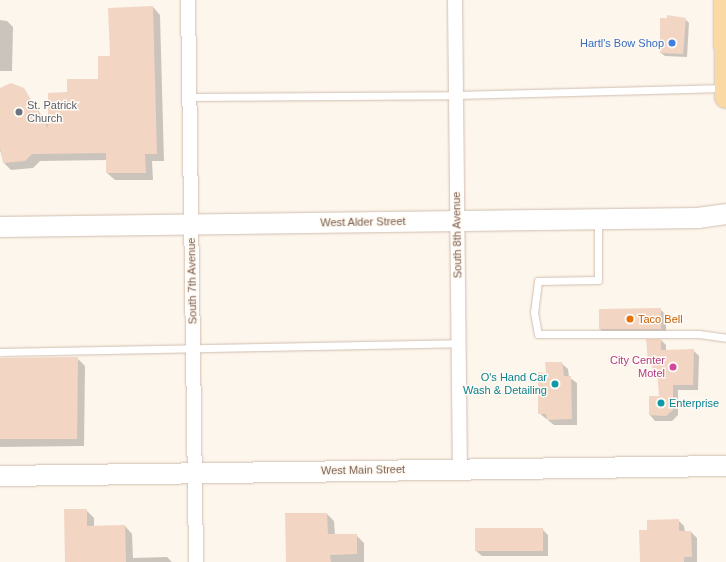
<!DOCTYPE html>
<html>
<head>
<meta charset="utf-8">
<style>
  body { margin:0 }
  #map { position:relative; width:726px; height:562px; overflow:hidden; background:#fdf6ec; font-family:Arial,sans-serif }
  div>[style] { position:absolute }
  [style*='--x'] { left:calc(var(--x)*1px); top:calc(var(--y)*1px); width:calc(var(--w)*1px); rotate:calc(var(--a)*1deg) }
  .shadow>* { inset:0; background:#0003 }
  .building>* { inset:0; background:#f3d5c3 }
  .roads { filter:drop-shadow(0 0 1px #d1beb0) drop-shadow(0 0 1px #d1beb0) }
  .lane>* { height:7px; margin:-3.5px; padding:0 3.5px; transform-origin:3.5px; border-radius:3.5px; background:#fff }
  .street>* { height:14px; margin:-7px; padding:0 7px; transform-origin:7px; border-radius:7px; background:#fff }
  .secondary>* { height:20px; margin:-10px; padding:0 10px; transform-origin:10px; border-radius:10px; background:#fff }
  .primary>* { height:22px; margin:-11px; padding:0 11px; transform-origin:11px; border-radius:11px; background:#fbd9a5 }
  .dots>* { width:11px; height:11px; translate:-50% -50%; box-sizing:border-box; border:2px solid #fffaf3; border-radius:50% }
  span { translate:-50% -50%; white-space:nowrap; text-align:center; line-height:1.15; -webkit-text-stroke:3px #fffaf3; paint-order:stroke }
  .shop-label { font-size:11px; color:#366cbe }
  .right { translate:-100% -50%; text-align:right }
  .worship-label { font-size:11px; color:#5b616d }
  .left { translate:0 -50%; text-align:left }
  .street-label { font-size:11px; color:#7a5c4d }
  .food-label { font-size:11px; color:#c56008 }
  .hotel-label { font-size:11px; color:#b23c85 }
  .culture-label { font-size:11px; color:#0d838f }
</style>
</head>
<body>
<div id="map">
  <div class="shadow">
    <div style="clip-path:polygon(153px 7px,160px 15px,164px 161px,152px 161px,153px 180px,115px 180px,107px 173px,107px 160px,40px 161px,33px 168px,11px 170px,4px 163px,0 150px,0 89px,23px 89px,49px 126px,68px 93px,99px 80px,111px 57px)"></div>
    <div style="clip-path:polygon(685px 19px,689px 23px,687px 57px,665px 56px,661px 53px)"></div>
    <div style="clip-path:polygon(0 20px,7px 21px,13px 27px,12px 71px,0 71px)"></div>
    <div style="clip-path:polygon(660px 309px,666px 315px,666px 335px,606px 335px,600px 329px)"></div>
    <div style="clip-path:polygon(661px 340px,666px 345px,666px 351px,693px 350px,699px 356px,698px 390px,678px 390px,678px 415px,672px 421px,655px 421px,650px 415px,650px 397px,660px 397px,659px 376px,649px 362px)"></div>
    <div style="clip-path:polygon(77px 358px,85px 366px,84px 446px,0 447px,0 359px)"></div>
    <div style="clip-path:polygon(561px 363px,568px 369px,569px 377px,577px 383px,577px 425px,554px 425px,539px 413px,547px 374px)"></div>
    <div style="clip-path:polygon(86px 510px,94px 518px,94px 527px,125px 526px,132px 534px,133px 558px,167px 557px,172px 562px,66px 562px)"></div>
    <div style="clip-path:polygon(327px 514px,334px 521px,335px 535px,356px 535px,364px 543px,364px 562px,287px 562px)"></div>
    <div style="clip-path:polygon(678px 520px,684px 526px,685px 532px,691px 532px,697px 538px,697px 562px,641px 562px,648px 531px)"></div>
    <div style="clip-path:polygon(542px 529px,548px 535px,548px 556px,482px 556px,476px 551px)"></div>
  </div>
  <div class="building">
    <div style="clip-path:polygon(153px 6px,157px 154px,145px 154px,146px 173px,106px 173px,106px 153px,32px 154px,25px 161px,3px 163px,0 147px,0 88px,11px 83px,24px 88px,48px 128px,48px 93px,67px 92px,67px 79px,98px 79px,98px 56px,110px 56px,108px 8px)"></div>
    <div style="clip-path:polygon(667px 15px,686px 18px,683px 54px,660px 53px,660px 18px,667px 18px)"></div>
    <div style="clip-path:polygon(661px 308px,661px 329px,599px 329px,599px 309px)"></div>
    <div style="clip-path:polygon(646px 339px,661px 339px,661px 350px,694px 349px,693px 385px,673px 385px,673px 410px,666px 416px,649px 415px,649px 396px,659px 396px,657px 371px,653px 371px,652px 363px,648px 362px)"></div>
    <div style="clip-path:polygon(78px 357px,77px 439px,0 439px,0 358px)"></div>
    <div style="clip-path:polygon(545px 362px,562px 362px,564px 376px,571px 376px,572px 419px,547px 420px,546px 414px,538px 414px,538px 372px,546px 373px)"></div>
    <div style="clip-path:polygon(64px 509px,87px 509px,87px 526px,125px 525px,126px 562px,65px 562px)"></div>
    <div style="clip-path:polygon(285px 513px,327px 513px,328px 534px,357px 534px,357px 554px,330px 555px,331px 562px,286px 562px)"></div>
    <div style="clip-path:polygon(679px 519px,679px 531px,691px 531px,692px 557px,684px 557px,684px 562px,640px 562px,639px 530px,647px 530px,647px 520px)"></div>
    <div style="clip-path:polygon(475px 528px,543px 528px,543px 551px,475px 551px)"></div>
  </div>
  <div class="roads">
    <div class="lane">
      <div style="--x:190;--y:97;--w:266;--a:-0.4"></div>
      <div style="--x:456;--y:95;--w:268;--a:-1.5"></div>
      <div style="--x:598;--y:220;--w:60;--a:90"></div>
      <div style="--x:598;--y:280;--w:60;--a:179"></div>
      <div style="--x:538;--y:281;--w:31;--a:97"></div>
      <div style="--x:534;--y:312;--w:22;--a:80"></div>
      <div style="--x:538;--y:334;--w:161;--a:0"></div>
      <div style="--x:699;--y:334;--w:27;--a:8"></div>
      <div style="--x:0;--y:352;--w:458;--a:-1.1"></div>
    </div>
    <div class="street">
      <div style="--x:188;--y:0;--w:562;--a:89.18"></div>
      <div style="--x:455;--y:0;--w:471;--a:89.4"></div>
    </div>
    <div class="secondary">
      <div style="--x:0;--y:227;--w:698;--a:-0.74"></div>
      <div style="--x:698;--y:218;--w:28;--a:-8"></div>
      <div style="--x:0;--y:476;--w:726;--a:-0.79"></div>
    </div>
    <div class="primary">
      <div style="--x:725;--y:0;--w:97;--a:89.4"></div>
    </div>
  </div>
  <div class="dots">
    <div style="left:672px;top:43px;background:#3f7fe0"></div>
    <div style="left:19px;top:112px;background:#6b7280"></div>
    <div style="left:630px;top:319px;background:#e8710a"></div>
    <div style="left:673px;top:367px;background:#d1479c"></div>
    <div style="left:555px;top:384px;background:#0f9aa8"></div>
    <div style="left:661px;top:403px;background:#0f9aa8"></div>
  </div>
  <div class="shop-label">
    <span class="right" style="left:664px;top:43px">Hartl's Bow Shop</span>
  </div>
  <div class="worship-label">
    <span class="left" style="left:27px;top:112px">St. Patrick<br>Church</span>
  </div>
  <div class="street-label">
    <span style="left:363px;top:222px;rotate:-1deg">West Alder Street</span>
    <span style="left:457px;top:235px;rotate:-91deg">South 8th Avenue</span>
    <span style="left:192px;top:281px;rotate:-91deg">South 7th Avenue</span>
    <span style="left:363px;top:470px;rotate:-1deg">West Main Street</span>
  </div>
  <div class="food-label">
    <span class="left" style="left:638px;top:319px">Taco Bell</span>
  </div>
  <div class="hotel-label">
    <span class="right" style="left:665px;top:367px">City Center<br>Motel</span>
  </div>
  <div class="culture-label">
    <span class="right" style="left:547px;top:384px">O's Hand Car<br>Wash &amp; Detailing</span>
    <span class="left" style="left:669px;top:403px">Enterprise</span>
  </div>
</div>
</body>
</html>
